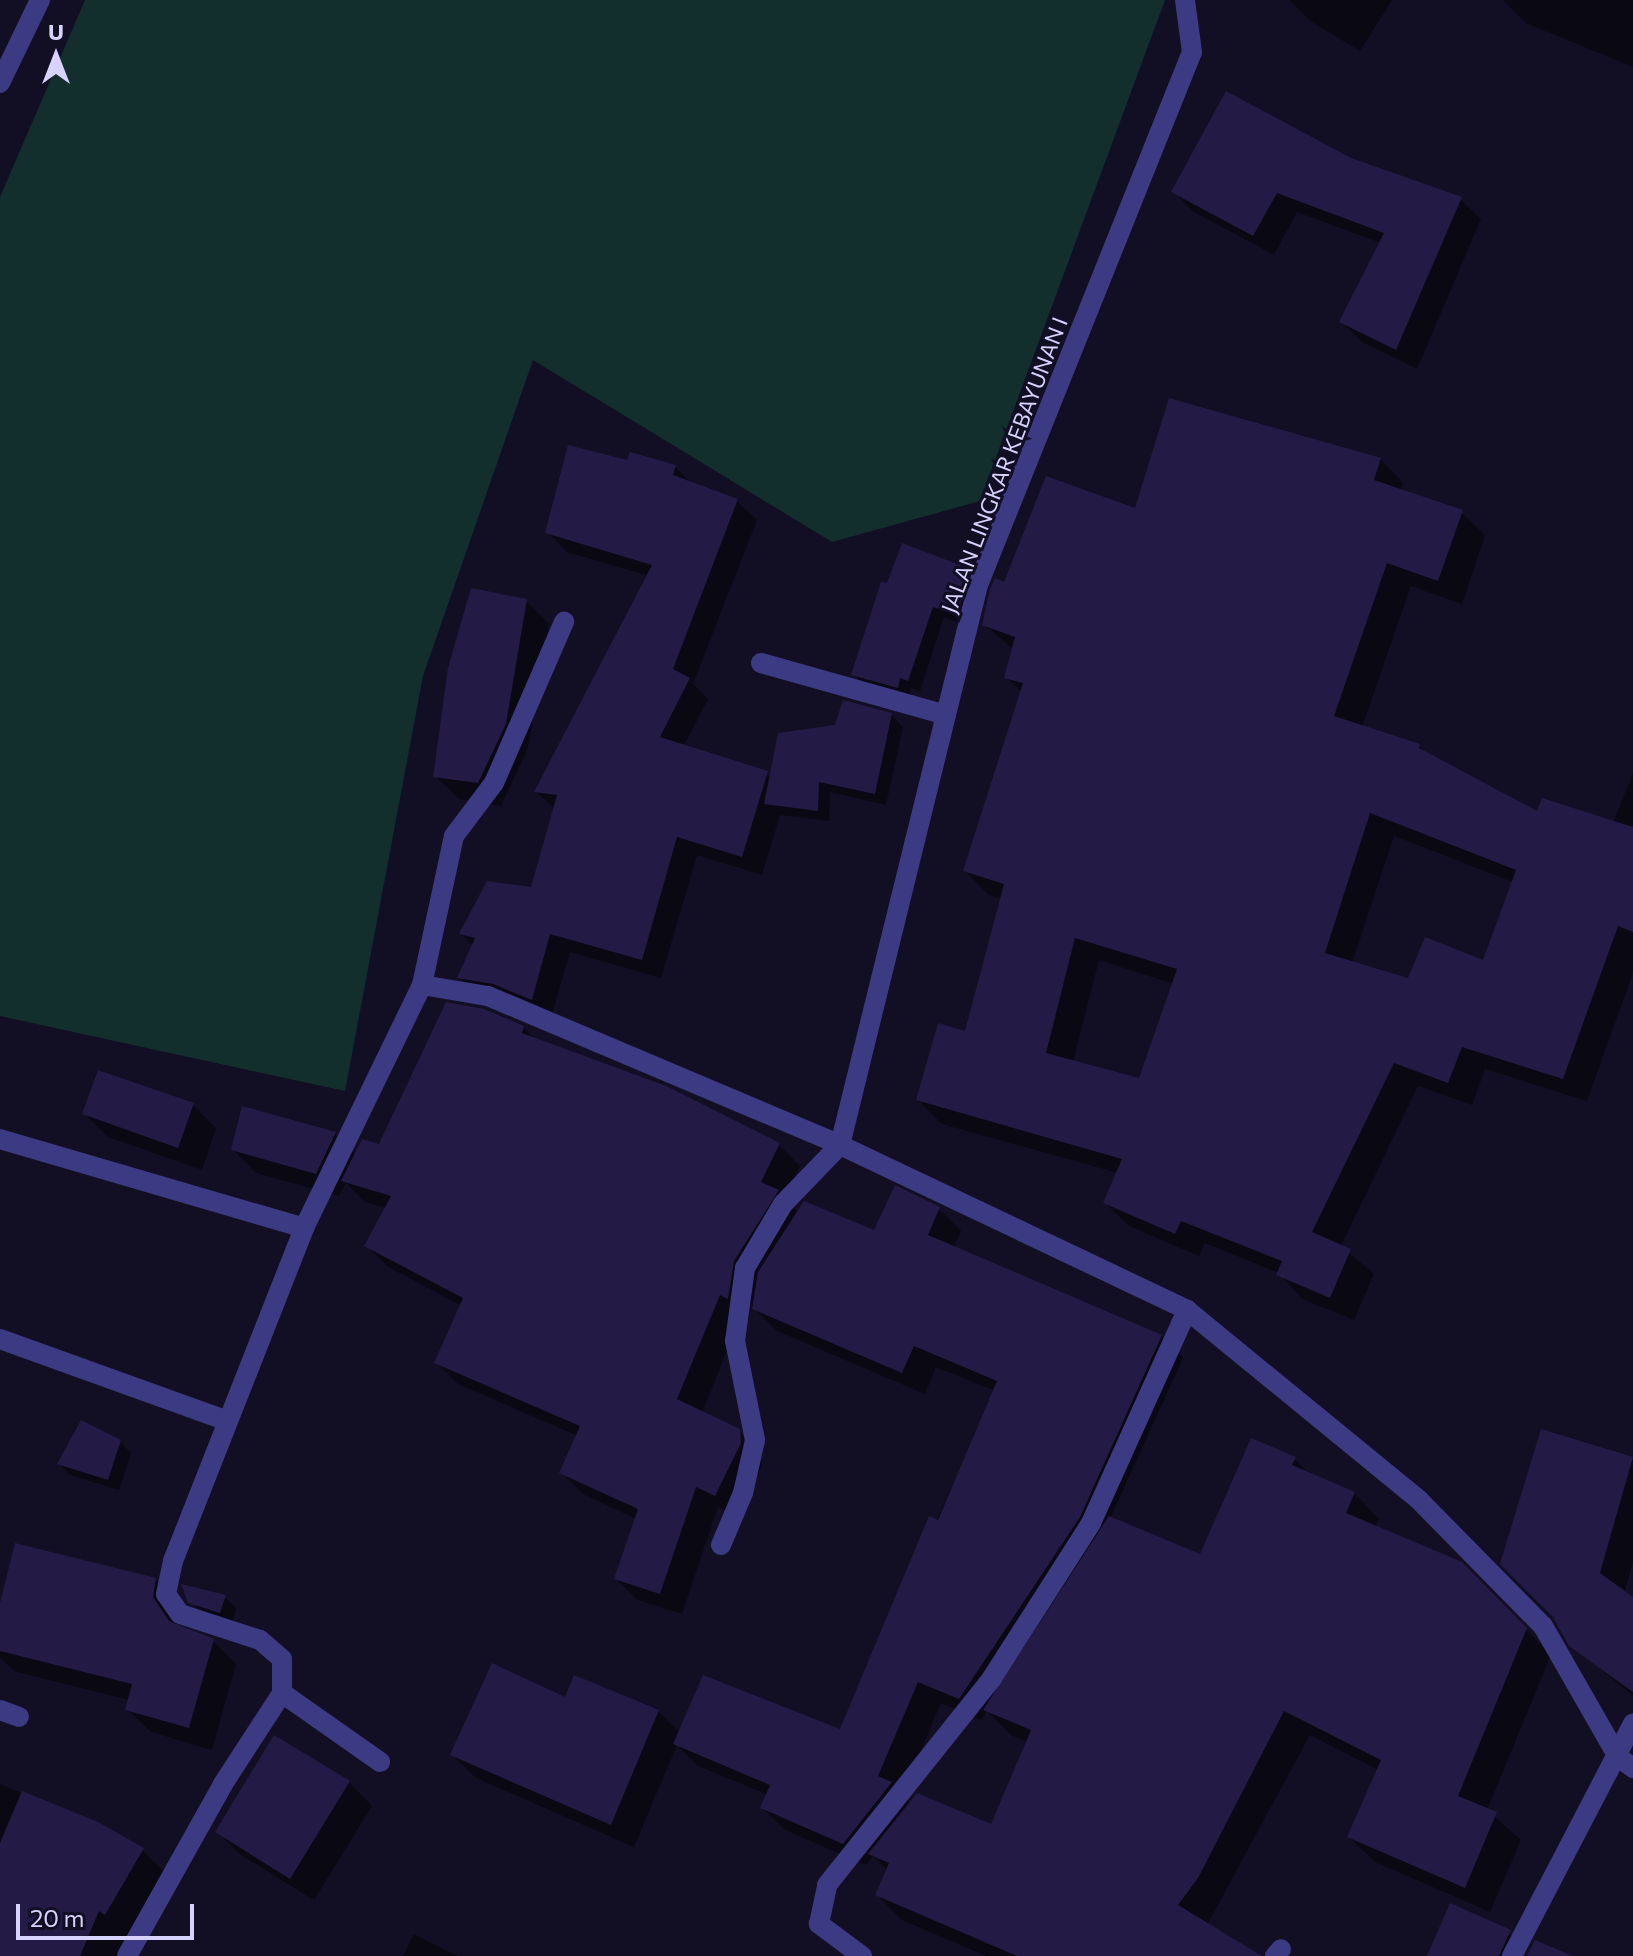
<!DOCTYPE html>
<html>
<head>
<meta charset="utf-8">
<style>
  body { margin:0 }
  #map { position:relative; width:1633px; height:1956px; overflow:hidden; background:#120f24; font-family:Commissioner,sans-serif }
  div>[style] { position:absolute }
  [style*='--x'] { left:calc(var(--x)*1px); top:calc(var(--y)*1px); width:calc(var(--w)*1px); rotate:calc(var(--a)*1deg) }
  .green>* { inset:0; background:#122e2d }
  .shadow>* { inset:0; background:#0007 }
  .building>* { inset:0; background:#231b45 }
  .lane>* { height:20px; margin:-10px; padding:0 10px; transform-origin:10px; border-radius:10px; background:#3c3a83 }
  .street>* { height:20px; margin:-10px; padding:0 10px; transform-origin:10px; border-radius:10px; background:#3c3a83 }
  span { translate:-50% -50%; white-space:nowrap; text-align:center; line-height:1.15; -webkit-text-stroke:6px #120f24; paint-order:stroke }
  .street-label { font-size:22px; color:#d7d2ff }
  .north { position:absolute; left:16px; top:16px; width:80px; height:80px; -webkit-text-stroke:6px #120f24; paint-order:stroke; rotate:0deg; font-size:22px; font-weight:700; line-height:32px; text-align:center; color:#d7d2ff }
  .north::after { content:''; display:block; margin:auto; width:28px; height:36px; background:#d7d2ff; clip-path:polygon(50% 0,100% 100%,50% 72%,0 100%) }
  .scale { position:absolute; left:16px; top:1904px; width:178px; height:36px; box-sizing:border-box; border:4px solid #d7d2ff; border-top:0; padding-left:10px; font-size:24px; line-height:28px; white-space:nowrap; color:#d7d2ff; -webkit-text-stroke:6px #120f24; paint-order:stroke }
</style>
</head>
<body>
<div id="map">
  <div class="green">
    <div style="clip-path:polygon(85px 0,1165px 0,980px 501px,832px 542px,533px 360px,423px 676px,345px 1091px,0 1016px,0 197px)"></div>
  </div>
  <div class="shadow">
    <div style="clip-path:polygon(1289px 0,1392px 0,1360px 51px,1310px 21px)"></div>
    <div style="clip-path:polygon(1503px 0,1633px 0,1633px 67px,1526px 23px)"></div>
    <div style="clip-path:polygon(1320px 149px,1460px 199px,1481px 219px,1417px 369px,1362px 342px,1342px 322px,1381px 243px,1297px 212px,1274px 255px,1194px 212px,1174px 192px)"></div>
    <div style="clip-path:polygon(evenodd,1380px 459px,1403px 483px,1401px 491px,1461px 512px,1485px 535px,1462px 604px,1411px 586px,1362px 727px,1419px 746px,1430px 757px,1538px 814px,1613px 823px,1633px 773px,1633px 973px,1587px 1101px,1485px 1069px,1472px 1105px,1418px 1086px,1341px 1246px,1374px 1274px,1354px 1320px,1302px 1299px,1279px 1273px,1205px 1243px,1199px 1256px,1129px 1226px,1105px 1203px,1118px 1173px,942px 1124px,918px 1100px,967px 1033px,1002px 899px,989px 895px,965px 871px,1022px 692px,1006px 677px,1014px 650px,984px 624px,1005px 584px,1136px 511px,1380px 459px,1394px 836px,1513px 882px,1484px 963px,1409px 980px,1352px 963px,1394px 836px,1380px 459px,1099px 960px,1174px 984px,1140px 1080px,1073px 1062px,1099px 960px)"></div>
    <div style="clip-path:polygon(629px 462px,675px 467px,692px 484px,737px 501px,757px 520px,693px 684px,708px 699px,684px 746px,771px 777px,891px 715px,903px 727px,886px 805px,830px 792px,829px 821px,780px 815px,762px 875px,697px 855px,661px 978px,570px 952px,551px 1018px,479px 996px,459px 977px,474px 947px,461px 934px,532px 890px,555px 810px,536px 791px,649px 576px,567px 552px,548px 532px)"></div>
    <div style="clip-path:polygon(969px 571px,981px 582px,968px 626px,944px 617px,920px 691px,911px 688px,909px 698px,865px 686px,854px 674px)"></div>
    <div style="clip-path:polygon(526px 601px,549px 624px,528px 748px,501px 806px,459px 799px,435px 776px)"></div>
    <div style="clip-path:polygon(evenodd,523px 1027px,536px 1040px,779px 1145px,800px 1166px,785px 1199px,799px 1213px,875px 1233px,939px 1209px,961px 1231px,953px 1248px,1161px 1336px,1183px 1358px,1110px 1519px,1201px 1557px,1294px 1459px,1311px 1475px,1354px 1493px,1379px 1519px,1375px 1528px,1461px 1564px,1551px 1655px,1487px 1810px,1521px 1840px,1490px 1912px,1375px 1862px,1349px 1837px,1378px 1770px,1310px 1735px,1207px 1925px,1250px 1956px,986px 1956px,902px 1920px,877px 1895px,888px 1871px,873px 1856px,866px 1865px,785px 1830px,763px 1808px,768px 1795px,698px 1766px,677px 1745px,634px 1847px,476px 1778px,452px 1755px,566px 1700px,658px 1711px,680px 1733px,841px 1732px,995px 1391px,936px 1367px,925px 1394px,777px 1331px,751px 1305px,749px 1319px,741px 1316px,702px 1413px,738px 1431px,760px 1453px,762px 1466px,737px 1517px,718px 1507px,682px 1614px,638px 1600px,616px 1579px,636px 1519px,583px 1494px,561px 1472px,578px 1436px,458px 1384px,437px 1363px,462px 1306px,388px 1267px,366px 1245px,386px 1208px,365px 1202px,346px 1183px,339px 1196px,256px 1173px,233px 1149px,335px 1134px,356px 1155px,380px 1146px,523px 1027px,941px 1703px,981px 1720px,987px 1711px,1011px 1735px,1028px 1742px,992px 1827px,911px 1804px,902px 1795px,941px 1703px)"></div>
    <div style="clip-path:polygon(193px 1105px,216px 1128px,202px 1170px,108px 1137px,85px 1114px)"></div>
    <div style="clip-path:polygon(1542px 1432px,1633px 1459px,1633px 1562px,1624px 1593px,1633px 1600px,1633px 1696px,1571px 1644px)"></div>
    <div style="clip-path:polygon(120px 1442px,131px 1453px,119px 1490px,70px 1475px,59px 1464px)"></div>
    <div style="clip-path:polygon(155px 1579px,179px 1603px,179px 1628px,212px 1640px,236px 1664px,212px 1750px,151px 1732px,127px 1709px,130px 1700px,14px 1671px,0 1657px,0 1612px)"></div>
    <div style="clip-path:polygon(183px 1586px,224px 1597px,236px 1608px,232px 1624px,202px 1614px)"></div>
    <div style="clip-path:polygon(349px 1782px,372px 1806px,314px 1900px,241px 1855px,217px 1832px)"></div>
    <div style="clip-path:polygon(0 1784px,110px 1829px,142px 1850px,168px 1875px,121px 1956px,0 1956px)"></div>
    <div style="clip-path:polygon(1504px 1929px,1515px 1940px,1508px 1956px,1429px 1956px)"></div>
    <div style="clip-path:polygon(414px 1934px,458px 1956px,403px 1956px)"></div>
  </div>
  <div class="building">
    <div style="clip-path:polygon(1226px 91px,1351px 158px,1462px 197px,1396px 350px,1339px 322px,1384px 233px,1277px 193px,1253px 236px,1171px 192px)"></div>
    <div style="clip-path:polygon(evenodd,1169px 398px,1381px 458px,1374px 480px,1463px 510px,1438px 581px,1387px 563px,1334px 716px,1420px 744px,1419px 748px,1537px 811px,1542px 798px,1633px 827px,1633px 932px,1618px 926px,1563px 1079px,1462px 1047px,1448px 1083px,1394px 1063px,1312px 1232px,1351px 1249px,1330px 1298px,1276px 1275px,1282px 1261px,1181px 1221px,1175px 1234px,1103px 1203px,1122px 1159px,916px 1100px,938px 1023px,965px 1031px,1004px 884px,963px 871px,1023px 683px,1004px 678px,1015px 637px,982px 625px,990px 589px,995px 578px,1004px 582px,1046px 476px,1135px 508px,1169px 398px,1370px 813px,1516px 870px,1483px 960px,1425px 937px,1408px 978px,1325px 953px,1370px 813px,1169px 398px,1075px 938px,1177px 969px,1139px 1078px,1046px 1053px,1075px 938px)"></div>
    <div style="clip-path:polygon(568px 445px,627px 460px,630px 452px,676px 465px,673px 475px,738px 499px,673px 669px,690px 678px,660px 737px,768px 771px,742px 857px,677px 837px,642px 960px,550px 934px,532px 1000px,493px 984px,457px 978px,475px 938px,459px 934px,487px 881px,531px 887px,557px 795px,534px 792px,652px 565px,545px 533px)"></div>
    <div style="clip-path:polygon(902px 543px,970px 569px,957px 616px,933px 607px,908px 681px,900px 678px,898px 688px,851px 675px,881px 582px,887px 583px)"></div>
    <div style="clip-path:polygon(471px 588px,527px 599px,506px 724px,478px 783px,433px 777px,448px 668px)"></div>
    <div style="clip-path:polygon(843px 700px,892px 713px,875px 794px,819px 782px,818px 811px,764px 804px,778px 733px,835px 725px)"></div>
    <div style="clip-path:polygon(446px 1002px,484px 1009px,524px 1026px,522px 1033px,666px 1086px,780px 1143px,761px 1182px,779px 1190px,734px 1261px,728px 1299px,720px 1295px,677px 1399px,740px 1429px,741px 1443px,715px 1496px,696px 1487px,660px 1594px,614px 1579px,638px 1509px,559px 1473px,580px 1426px,434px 1363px,463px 1298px,364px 1246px,391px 1196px,341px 1181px,362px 1139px,379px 1144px)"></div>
    <div style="clip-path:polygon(98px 1070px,194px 1103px,178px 1148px,82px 1114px)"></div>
    <div style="clip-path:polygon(242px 1106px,336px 1132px,316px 1174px,231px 1150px)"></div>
    <div style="clip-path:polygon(895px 1185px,940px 1207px,928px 1235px,1162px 1335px,1080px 1517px,959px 1699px,918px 1682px,878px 1776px,892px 1782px,843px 1844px,760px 1808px,770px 1785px,673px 1744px,703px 1675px,840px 1729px,929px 1516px,938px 1520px,997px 1381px,914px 1346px,902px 1373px,752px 1309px,758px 1272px,804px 1201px,874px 1230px)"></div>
    <div style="clip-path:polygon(81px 1420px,121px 1440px,108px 1480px,57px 1464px)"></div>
    <div style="clip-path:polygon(1541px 1429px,1633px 1457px,1600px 1573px,1633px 1597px,1633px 1692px,1569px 1646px,1553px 1617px,1500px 1564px)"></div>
    <div style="clip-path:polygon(1251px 1438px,1296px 1457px,1292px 1465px,1355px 1492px,1346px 1513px,1462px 1562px,1527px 1628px,1458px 1796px,1497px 1812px,1465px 1888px,1347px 1837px,1381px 1760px,1284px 1711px,1198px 1878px,1178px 1905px,1262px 1956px,1017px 1956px,875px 1895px,889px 1863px,868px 1854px,917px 1793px,991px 1824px,1031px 1730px,983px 1710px,1109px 1516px,1200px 1554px)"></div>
    <div style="clip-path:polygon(15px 1543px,156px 1578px,153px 1597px,169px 1621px,214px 1639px,189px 1728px,125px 1710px,132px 1684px,0 1651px,0 1603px)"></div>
    <div style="clip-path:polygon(181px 1584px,226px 1595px,220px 1613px,188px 1603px)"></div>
    <div style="clip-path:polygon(492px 1663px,565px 1697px,574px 1675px,659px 1710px,611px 1825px,450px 1755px)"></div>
    <div style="clip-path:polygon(274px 1735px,350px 1781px,290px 1879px,215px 1832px)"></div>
    <div style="clip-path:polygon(22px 1791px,98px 1822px,144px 1848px,105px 1915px,99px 1911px,80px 1956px,0 1956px,0 1843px)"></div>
    <div style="clip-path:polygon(1450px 1903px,1511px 1930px,1499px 1956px,1427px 1956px)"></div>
    <div style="clip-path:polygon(1535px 1940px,1573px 1956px,1527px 1956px)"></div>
  </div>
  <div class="lane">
    <div style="--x:282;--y:1693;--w:120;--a:35.1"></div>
  </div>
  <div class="street">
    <div style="--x:0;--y:83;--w:92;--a:-64.3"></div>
    <div style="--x:761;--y:663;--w:192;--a:15.7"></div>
    <div style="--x:422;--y:985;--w:152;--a:-77.9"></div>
    <div style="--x:454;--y:836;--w:66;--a:-53"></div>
    <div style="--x:494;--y:783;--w:176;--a:-66.5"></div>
    <div style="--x:0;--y:1139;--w:317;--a:16.3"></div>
    <div style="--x:304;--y:1228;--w:270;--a:-64.1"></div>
    <div style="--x:422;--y:985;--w:67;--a:9.5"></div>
    <div style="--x:488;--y:996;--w:382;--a:22.9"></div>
    <div style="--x:840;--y:1145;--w:384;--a:25.4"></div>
    <div style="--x:1187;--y:1310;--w:300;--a:39.3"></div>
    <div style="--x:1419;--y:1500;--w:177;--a:45.5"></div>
    <div style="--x:1543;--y:1626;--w:151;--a:60.2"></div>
    <div style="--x:1618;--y:1757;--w:19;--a:36"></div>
    <div style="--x:0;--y:1339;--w:242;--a:19.8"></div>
    <div style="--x:721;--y:1545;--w:56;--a:-67.1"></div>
    <div style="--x:743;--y:1493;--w:54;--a:-77.2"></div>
    <div style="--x:755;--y:1440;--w:101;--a:-101.4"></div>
    <div style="--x:735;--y:1341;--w:74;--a:-82.2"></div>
    <div style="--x:745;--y:1268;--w:74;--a:-59.3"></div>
    <div style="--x:783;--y:1204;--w:82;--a:-46"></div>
    <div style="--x:840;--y:1145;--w:577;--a:-76.16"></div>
    <div style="--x:978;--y:585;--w:574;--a:-68.12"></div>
    <div style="--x:1192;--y:52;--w:52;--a:-97.7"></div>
    <div style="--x:0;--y:1710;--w:20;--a:20"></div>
    <div style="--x:127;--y:1956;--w:197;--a:-60.8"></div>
    <div style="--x:223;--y:1784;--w:108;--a:-57"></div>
    <div style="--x:282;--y:1693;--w:34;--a:-90"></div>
    <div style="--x:282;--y:1659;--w:29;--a:-139"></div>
    <div style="--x:260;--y:1640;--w:84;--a:-162"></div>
    <div style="--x:180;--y:1614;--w:24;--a:-125"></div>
    <div style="--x:166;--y:1594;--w:34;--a:-78"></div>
    <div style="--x:173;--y:1561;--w:358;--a:-68.5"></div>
    <div style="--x:862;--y:1956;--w:54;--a:-143.3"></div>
    <div style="--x:819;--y:1924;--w:40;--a:-78"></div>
    <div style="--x:827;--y:1885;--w:265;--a:-51.4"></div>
    <div style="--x:992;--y:1678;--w:184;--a:-57.4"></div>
    <div style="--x:1091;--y:1523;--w:234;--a:-65.7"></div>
    <div style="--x:1275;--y:1956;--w:9;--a:-49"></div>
    <div style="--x:1512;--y:1956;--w:262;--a:-62.5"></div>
  </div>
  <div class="street-label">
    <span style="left:1004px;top:465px;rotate:-69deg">JALAN LINGKAR KEBAYUNAN I</span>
  </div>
  <div class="north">U</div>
  <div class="scale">20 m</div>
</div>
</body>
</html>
